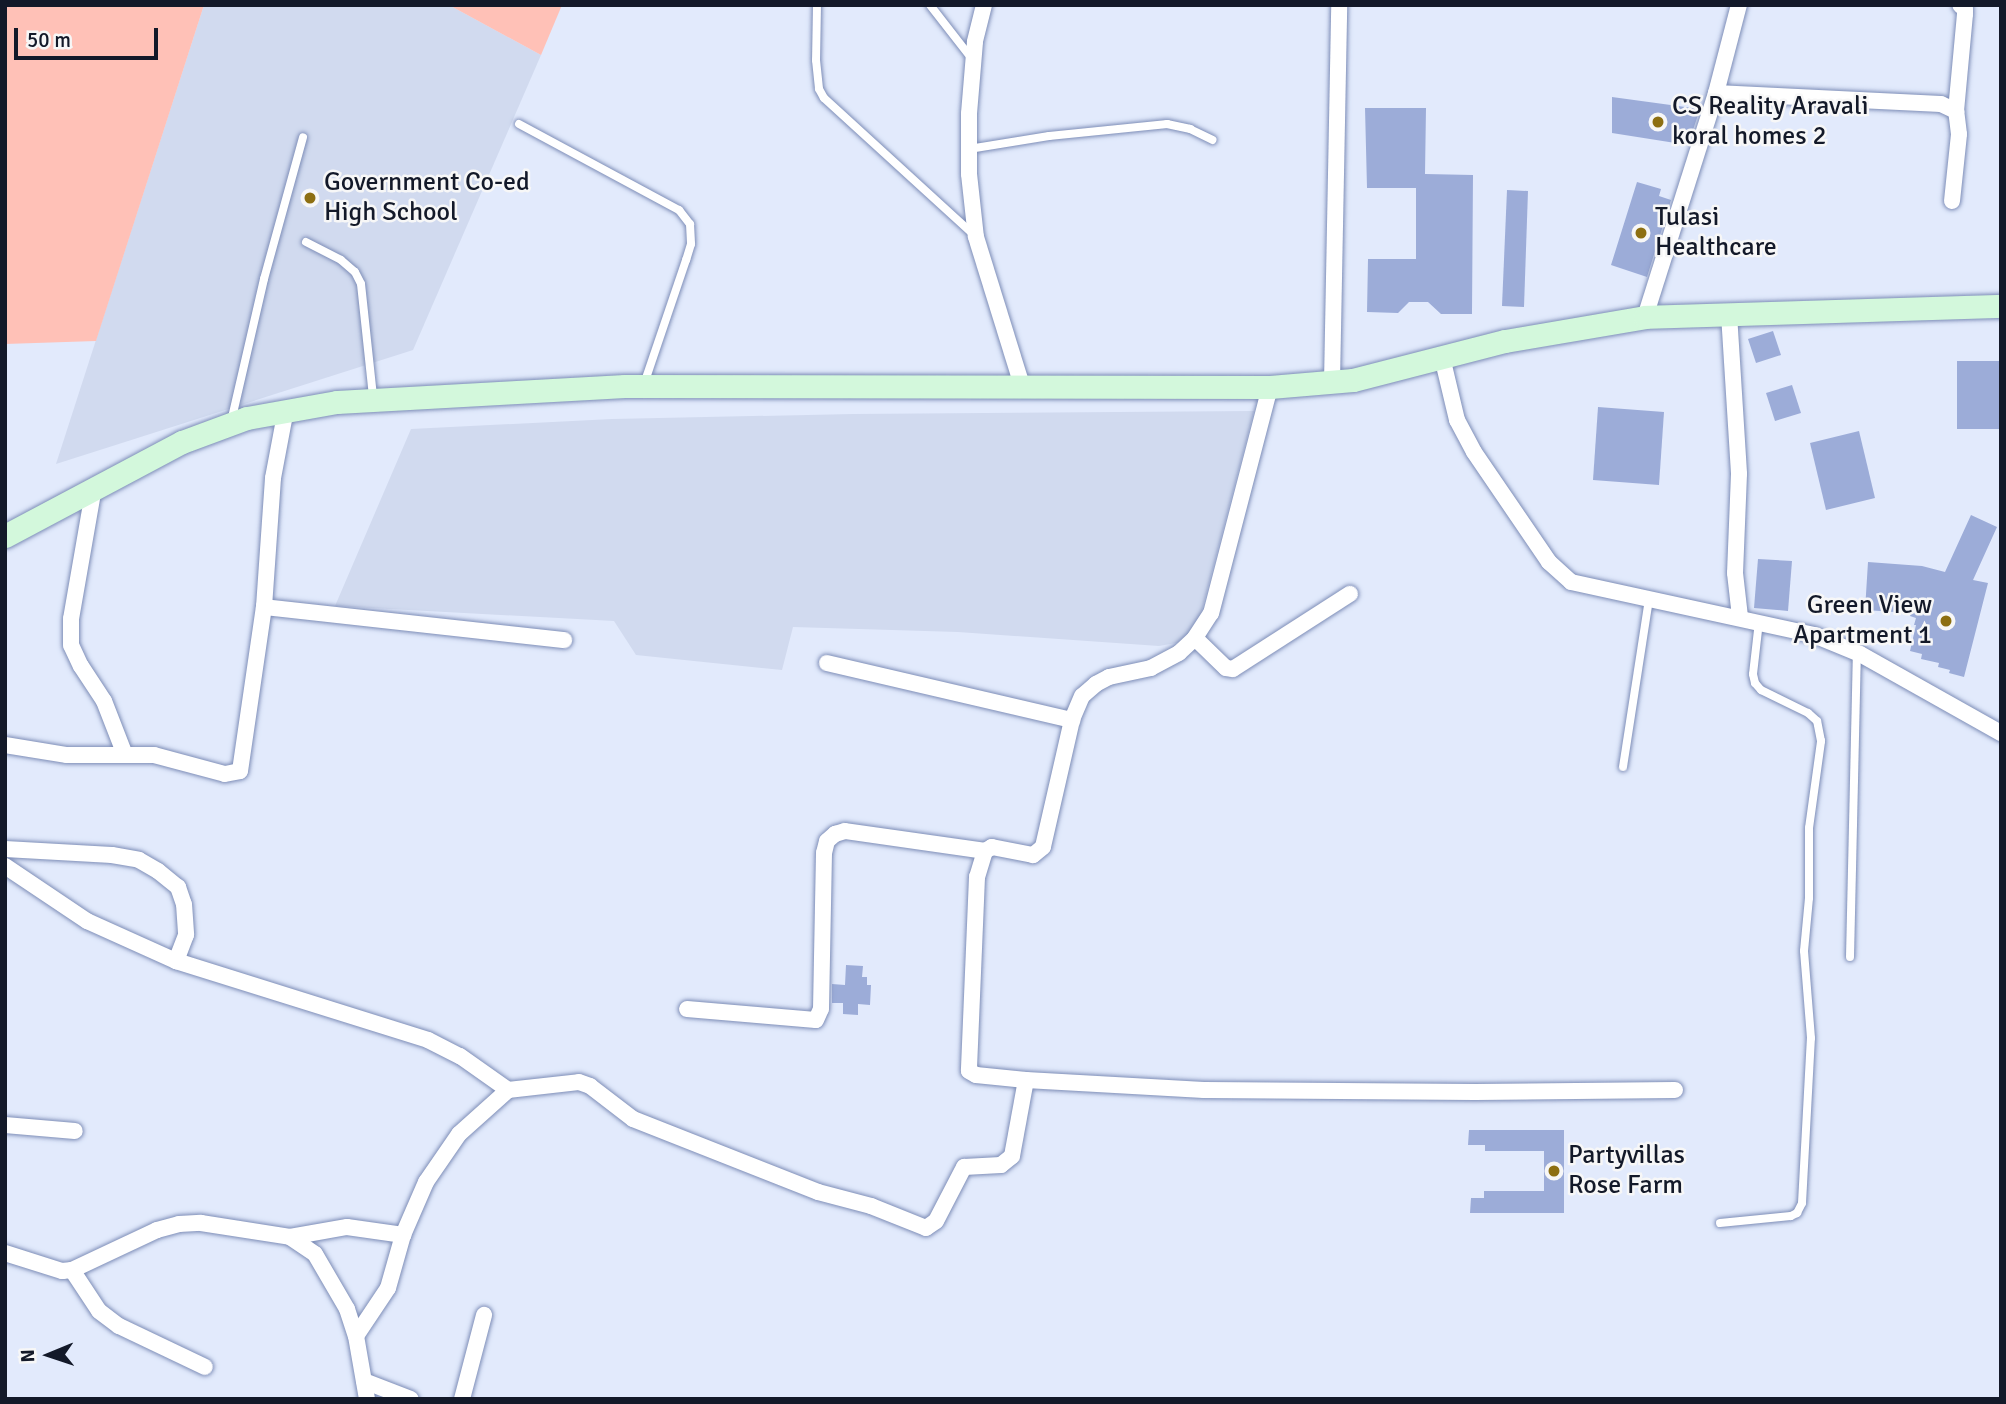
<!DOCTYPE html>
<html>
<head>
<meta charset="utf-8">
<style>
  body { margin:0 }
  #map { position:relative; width:2006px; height:1404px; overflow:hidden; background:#e2eafc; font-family:Signika,sans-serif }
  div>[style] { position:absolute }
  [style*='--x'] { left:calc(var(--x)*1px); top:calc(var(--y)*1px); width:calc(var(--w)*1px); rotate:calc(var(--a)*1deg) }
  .built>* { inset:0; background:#d1daef }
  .green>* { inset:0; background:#ffc1b7 }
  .building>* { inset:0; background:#9cacd8 }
  .roads { filter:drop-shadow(0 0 2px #7d8db7) drop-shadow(0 0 2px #7d8db7) }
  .lane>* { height:8px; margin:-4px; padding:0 4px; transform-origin:4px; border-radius:4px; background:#fff }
  .street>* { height:16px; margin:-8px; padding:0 8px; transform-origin:8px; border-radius:8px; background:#fff }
  .secondary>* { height:23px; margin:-11.5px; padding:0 11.5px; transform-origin:11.5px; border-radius:11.5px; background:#d3f8dc }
  .dots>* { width:19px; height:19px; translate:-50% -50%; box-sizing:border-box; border:4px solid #f7f7f7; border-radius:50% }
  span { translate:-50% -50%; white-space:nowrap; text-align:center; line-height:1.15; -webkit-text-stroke:5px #f7f7f7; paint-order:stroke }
  .poi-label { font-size:26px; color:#131929 }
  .left { translate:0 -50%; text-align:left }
  .right { translate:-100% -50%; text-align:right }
  .frame { position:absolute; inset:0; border:7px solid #131929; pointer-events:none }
  .north { position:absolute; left:14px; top:1320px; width:70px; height:70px; -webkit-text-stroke:5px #f7f7f7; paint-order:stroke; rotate:268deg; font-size:19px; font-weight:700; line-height:28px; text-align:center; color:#131929 }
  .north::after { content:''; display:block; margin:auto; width:24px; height:32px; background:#131929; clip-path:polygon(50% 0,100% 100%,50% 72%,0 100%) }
  .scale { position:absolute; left:14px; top:28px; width:144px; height:32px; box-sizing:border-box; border:4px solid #131929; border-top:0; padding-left:9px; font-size:21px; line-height:24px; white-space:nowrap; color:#131929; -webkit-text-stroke:5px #f7f7f7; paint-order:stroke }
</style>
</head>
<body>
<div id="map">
  <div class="built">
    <div style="clip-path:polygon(204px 5px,449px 5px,541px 55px,413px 350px,56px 464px)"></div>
    <div style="clip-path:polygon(1254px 411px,1199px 621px,1182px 642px,1159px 646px,958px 632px,793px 627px,782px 670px,636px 655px,614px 621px,335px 606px,411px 429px,612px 419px,853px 414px)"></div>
  </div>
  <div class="green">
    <div style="clip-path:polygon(5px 5px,204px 5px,96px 341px,5px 344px)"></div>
    <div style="clip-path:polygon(449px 5px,562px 5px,541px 55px)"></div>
  </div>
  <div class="building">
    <div style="clip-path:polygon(1612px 97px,1700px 109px,1688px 145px,1612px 133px)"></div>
    <div style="clip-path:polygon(1365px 108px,1426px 108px,1425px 174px,1473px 175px,1472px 314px,1441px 314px,1428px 302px,1409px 302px,1398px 313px,1367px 312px,1368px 259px,1416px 259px,1416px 188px,1367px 188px)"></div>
    <div style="clip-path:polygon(1637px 182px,1661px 189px,1659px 196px,1671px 200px,1647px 277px,1611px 265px)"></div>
    <div style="clip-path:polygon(1507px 190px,1528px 191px,1524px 307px,1502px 306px)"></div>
    <div style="clip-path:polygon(1773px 331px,1781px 355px,1756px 363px,1748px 339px)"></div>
    <div style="clip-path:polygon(1957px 361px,2001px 361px,2001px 429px,1957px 429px)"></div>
    <div style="clip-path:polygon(1792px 385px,1801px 413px,1775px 421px,1766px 393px)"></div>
    <div style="clip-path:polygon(1598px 407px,1664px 412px,1659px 485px,1593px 480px)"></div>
    <div style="clip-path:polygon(1859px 431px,1875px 498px,1826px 510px,1810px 443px)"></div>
    <div style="clip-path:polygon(1971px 515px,1997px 527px,1973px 580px,1988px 583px,1964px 677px,1949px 673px,1950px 670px,1938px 667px,1939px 663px,1921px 659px,1922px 654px,1910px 651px,1916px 625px,1914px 625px,1916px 618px,1910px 616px,1911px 613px,1865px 610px,1868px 562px,1922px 566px,1945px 572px)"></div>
    <div style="clip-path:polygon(1758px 559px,1792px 561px,1788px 611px,1754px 608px)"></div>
    <div style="clip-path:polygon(846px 965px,863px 966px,862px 977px,867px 977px,867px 985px,871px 985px,870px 1005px,858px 1004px,858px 1015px,843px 1014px,843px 1003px,832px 1003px,832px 984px,845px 985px)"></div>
    <div style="clip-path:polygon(1469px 1130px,1564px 1130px,1564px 1213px,1470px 1213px,1471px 1198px,1484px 1198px,1484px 1191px,1544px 1191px,1544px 1151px,1485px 1151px,1485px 1145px,1468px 1145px)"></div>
  </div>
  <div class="roads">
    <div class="lane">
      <div style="--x:817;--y:5;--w:55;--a:91"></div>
      <div style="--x:816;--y:60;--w:29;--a:84"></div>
      <div style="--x:819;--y:89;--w:10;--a:61"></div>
      <div style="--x:824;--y:98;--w:203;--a:42.4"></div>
      <div style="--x:930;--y:5;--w:68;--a:52.1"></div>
      <div style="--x:519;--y:124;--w:182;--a:28.3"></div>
      <div style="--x:679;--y:210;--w:18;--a:52"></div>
      <div style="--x:690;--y:224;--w:20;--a:87"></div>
      <div style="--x:691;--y:244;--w:17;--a:107"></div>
      <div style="--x:686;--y:260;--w:131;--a:108.7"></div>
      <div style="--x:969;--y:149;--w:81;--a:-9.2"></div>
      <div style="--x:1049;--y:136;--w:119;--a:-5.8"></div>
      <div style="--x:1167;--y:124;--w:24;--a:12"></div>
      <div style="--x:1190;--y:129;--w:25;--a:26"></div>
      <div style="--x:306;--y:242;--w:39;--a:27"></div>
      <div style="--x:341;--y:260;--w:18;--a:41"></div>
      <div style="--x:355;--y:272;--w:13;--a:63"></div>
      <div style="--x:361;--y:284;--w:114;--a:83.9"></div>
      <div style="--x:231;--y:422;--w:147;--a:-77"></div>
      <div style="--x:264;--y:279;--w:147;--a:-74.6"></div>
      <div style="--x:1623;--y:767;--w:170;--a:-81.2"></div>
      <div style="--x:1850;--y:957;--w:305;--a:-88.7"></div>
      <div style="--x:1720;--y:1223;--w:71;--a:-5.6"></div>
      <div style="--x:1791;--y:1216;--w:7;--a:-27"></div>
      <div style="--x:1797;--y:1213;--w:11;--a:-63"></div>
      <div style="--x:1802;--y:1203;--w:165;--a:-86.9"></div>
      <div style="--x:1811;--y:1038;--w:87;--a:-94.6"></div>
      <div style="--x:1804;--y:951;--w:53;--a:-84.6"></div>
      <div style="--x:1809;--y:898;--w:70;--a:-90"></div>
      <div style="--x:1809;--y:828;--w:88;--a:-82.1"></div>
      <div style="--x:1821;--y:741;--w:20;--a:-101"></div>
      <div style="--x:1817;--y:721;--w:12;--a:-138"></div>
      <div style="--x:1808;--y:713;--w:52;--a:-153.9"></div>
      <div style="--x:1761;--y:690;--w:9;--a:-131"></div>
      <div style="--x:1755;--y:683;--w:9;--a:-103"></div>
      <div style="--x:1753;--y:674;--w:53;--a:-83.5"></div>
    </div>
    <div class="street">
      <div style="--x:984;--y:5;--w:38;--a:104"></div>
      <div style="--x:975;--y:42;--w:72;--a:94.8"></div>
      <div style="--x:969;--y:114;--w:60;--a:90"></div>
      <div style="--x:969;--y:174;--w:63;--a:83.7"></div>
      <div style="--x:976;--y:237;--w:156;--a:72.8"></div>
      <div style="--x:1716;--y:93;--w:225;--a:2.8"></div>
      <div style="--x:1941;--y:104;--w:17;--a:25"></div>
      <div style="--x:1952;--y:201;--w:67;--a:-84"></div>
      <div style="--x:1959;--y:134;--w:23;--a:-97"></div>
      <div style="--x:1956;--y:111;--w:97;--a:-84.7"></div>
      <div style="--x:1965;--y:14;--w:5;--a:-90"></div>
      <div style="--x:1965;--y:9;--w:6;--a:-141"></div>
      <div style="--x:1729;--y:314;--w:160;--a:86.4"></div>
      <div style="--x:1739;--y:474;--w:99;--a:92.3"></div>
      <div style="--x:1735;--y:573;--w:44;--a:83.5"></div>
      <div style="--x:1645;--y:317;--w:235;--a:-72.4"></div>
      <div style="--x:1716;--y:93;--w:91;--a:-75.4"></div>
      <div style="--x:1442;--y:357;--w:65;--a:76.6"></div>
      <div style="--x:1457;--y:420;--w:36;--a:62"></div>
      <div style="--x:1474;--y:452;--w:133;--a:55.7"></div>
      <div style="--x:1549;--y:562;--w:30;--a:42"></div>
      <div style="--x:1571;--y:582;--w:249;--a:12.3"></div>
      <div style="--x:1814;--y:635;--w:50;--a:22.4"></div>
      <div style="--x:1860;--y:654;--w:162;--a:29.3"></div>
      <div style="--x:1332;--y:382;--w:377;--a:-88.9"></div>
      <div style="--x:1270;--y:387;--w:234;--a:104.6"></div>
      <div style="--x:1211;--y:613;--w:30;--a:123"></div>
      <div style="--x:1195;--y:638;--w:22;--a:137"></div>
      <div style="--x:1179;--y:653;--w:32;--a:152"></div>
      <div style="--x:1151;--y:668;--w:43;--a:167.9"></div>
      <div style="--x:1109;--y:677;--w:15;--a:152"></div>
      <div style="--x:1096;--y:684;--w:18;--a:139"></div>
      <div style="--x:1082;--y:696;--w:26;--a:113"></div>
      <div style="--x:1072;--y:720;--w:130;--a:102.9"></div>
      <div style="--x:1043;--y:847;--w:13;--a:141"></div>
      <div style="--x:1033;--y:855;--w:42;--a:-169"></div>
      <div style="--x:992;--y:847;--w:8;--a:150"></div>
      <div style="--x:985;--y:851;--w:27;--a:107"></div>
      <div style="--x:977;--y:877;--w:194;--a:92.4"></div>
      <div style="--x:969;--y:1071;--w:8;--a:30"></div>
      <div style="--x:976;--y:1075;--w:50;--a:5.7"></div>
      <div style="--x:1026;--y:1080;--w:178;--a:3.2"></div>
      <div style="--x:1204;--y:1090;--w:271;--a:0.4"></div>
      <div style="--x:1475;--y:1092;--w:200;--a:-0.6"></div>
      <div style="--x:94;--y:487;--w:134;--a:99.9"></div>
      <div style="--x:71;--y:619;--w:26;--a:90"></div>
      <div style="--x:71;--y:645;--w:23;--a:65"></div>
      <div style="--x:81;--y:666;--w:42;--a:56.7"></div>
      <div style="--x:104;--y:701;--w:58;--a:68.7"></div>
      <div style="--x:264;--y:607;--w:302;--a:6.3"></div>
      <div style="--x:1195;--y:638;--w:43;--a:44.1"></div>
      <div style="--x:1226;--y:668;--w:7;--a:8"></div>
      <div style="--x:1233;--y:669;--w:139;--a:-32.7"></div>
      <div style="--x:827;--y:663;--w:252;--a:13.1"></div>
      <div style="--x:5;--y:745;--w:63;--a:9.2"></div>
      <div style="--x:67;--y:755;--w:87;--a:0"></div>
      <div style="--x:154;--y:755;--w:73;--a:15"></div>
      <div style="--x:225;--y:774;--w:15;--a:-11"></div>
      <div style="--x:240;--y:771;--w:166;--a:-81.7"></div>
      <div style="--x:264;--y:607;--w:129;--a:-86"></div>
      <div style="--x:273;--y:478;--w:70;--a:-79.3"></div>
      <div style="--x:5;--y:849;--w:107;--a:3.2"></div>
      <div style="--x:112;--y:855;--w:27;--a:10"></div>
      <div style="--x:139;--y:860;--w:22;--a:30"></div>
      <div style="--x:158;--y:871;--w:26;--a:39"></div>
      <div style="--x:178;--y:887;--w:18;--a:71"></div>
      <div style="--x:184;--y:904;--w:31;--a:86"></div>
      <div style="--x:186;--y:935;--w:28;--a:111"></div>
      <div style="--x:5;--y:866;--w:99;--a:33.9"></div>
      <div style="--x:87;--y:921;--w:98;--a:24.2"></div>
      <div style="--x:176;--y:961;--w:264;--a:17.4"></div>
      <div style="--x:428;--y:1040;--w:36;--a:27"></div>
      <div style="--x:460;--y:1056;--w:59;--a:35.3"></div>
      <div style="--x:508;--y:1090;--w:71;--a:-6.4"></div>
      <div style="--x:579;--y:1082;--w:12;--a:20"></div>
      <div style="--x:590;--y:1086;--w:54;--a:37.5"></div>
      <div style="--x:633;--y:1119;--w:199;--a:21.5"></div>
      <div style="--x:818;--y:1192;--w:55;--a:14.8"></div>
      <div style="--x:871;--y:1206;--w:59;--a:21.8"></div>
      <div style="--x:926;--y:1228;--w:12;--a:-35"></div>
      <div style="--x:936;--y:1221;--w:61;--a:-62.6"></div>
      <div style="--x:964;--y:1167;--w:37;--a:-3"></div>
      <div style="--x:1001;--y:1165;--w:14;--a:-39"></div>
      <div style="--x:1012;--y:1156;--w:77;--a:-79.6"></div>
      <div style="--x:687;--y:1009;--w:129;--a:4.9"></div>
      <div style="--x:816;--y:1020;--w:12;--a:-66"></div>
      <div style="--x:821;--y:1009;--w:156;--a:-88.9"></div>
      <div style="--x:824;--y:853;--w:12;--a:-76"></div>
      <div style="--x:827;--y:841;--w:11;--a:-41"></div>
      <div style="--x:835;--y:834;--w:10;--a:-17"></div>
      <div style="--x:845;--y:831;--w:141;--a:8.1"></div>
      <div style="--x:5;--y:1125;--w:70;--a:4.9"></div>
      <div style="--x:290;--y:1237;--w:58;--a:-10"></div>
      <div style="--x:347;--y:1227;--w:57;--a:8.1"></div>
      <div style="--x:5;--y:1253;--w:60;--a:17.5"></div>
      <div style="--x:62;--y:1271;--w:10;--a:-6"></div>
      <div style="--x:72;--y:1270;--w:94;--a:-25.2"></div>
      <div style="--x:157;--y:1230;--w:23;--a:-15"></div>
      <div style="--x:179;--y:1224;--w:22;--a:-3"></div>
      <div style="--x:201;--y:1223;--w:90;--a:8.9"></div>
      <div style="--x:290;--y:1237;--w:30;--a:34"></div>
      <div style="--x:315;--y:1254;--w:64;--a:59.8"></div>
      <div style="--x:347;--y:1309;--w:28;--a:72"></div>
      <div style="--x:356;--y:1336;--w:64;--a:80.1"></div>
      <div style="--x:72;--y:1270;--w:49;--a:56.6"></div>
      <div style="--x:99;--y:1311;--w:25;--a:37"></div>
      <div style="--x:119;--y:1326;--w:95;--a:25.5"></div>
      <div style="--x:356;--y:1336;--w:58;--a:-56.3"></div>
      <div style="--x:388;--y:1288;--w:55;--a:-74.2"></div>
      <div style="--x:403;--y:1235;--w:58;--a:-66.5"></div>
      <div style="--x:426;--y:1182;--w:58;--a:-55.5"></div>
      <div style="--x:459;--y:1134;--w:66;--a:-41.9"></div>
      <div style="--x:364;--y:1381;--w:50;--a:21"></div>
      <div style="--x:462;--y:1399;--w:87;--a:-75.3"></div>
    </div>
    <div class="secondary">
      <div style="--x:5;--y:536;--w:200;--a:-28"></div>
      <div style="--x:182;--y:442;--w:69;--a:-20.3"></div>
      <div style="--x:247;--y:418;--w:91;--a:-10.1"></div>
      <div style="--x:337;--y:402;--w:288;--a:-3.2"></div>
      <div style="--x:625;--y:386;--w:645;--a:0.09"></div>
      <div style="--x:1270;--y:387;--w:83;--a:-4.8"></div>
      <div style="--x:1353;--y:380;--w:157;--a:-14.4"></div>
      <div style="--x:1505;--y:341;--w:142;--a:-9.7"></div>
      <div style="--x:1645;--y:317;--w:356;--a:-1.8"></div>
    </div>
  </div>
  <div class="dots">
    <div style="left:1658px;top:122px;background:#8d6f12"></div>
    <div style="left:310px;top:198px;background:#8d6f12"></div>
    <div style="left:1641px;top:233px;background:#8d6f12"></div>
    <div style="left:1946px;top:621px;background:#8d6f12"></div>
    <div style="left:1554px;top:1171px;background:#8d6f12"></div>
  </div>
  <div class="poi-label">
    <span class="left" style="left:1672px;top:122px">CS Reality Aravali<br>koral homes 2</span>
    <span class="left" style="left:324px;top:198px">Government Co-ed<br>High School</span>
    <span class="left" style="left:1655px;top:233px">Tulasi<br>Healthcare</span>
    <span class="right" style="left:1932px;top:621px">Green View<br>Apartment 1</span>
    <span class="left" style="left:1568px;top:1171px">Partyvillas<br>Rose Farm</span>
  </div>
  <div class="frame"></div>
  <div class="north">N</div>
  <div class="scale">50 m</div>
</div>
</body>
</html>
